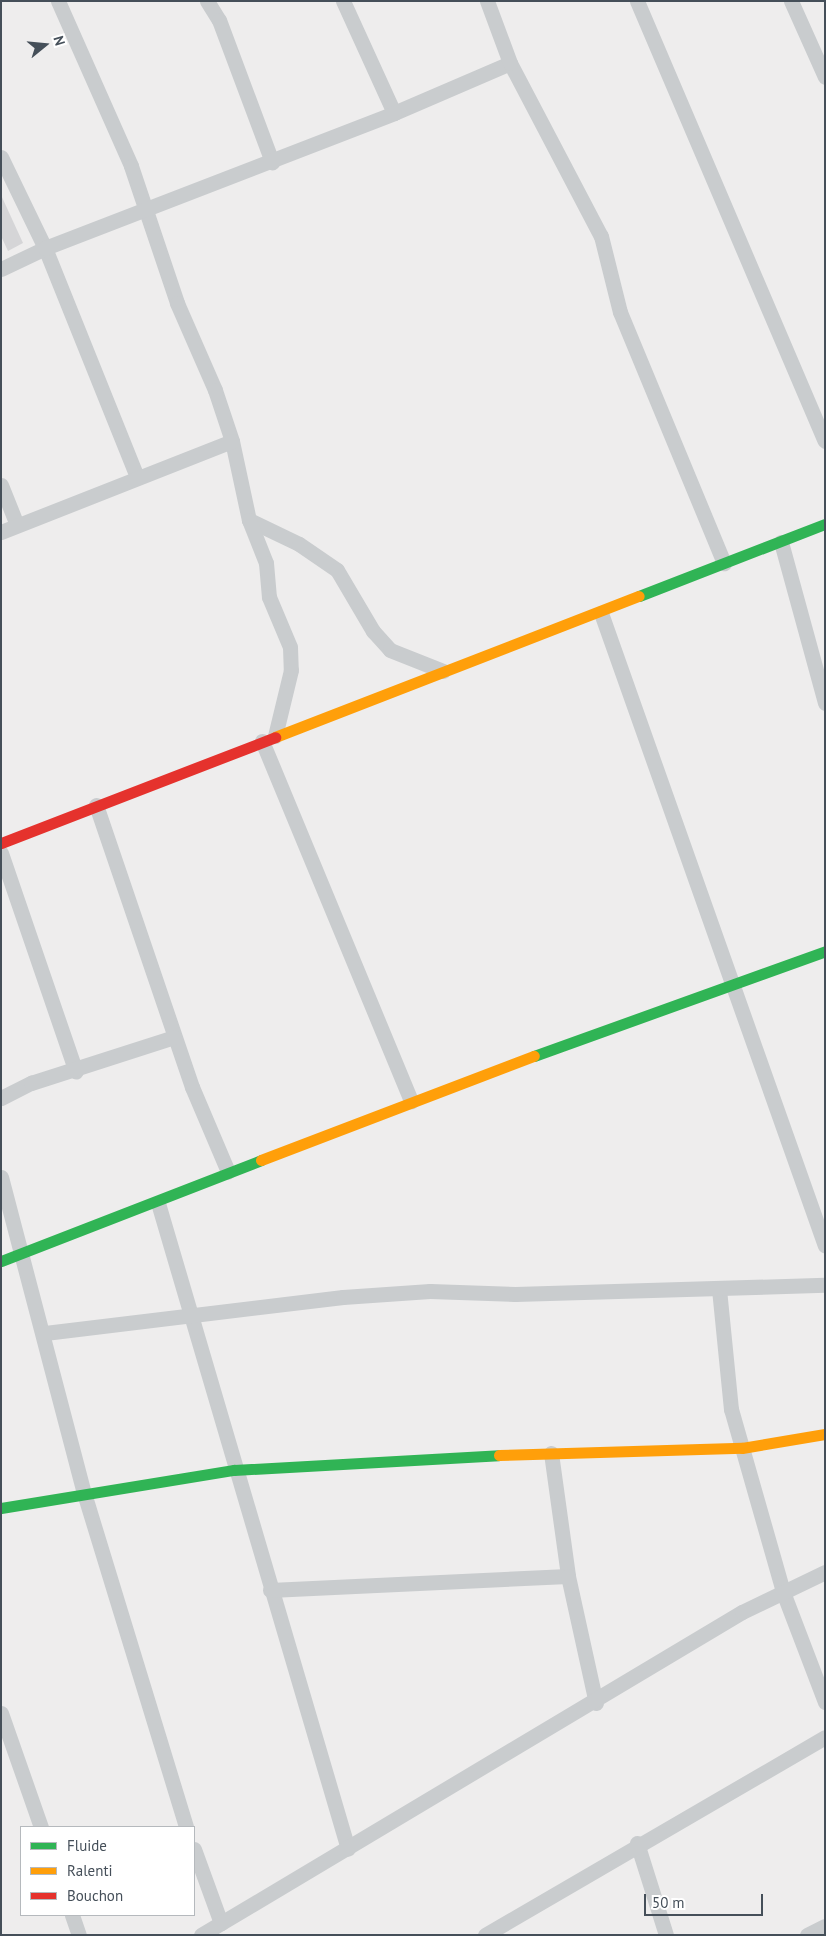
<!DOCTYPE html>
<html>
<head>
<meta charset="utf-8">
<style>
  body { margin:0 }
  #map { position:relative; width:826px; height:1936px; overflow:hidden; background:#eeeded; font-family:"PT Sans",sans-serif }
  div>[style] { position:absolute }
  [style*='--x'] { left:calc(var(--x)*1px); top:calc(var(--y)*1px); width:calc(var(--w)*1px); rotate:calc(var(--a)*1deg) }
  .building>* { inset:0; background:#d5d5d7 }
  .street>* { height:15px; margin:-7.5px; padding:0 7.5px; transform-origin:7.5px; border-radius:7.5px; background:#c9ccce }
  .fast>* { height:11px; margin:-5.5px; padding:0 5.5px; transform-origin:5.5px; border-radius:5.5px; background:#30b455 }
  .slow>* { height:11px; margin:-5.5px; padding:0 5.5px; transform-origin:5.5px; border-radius:5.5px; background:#ff9f0a }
  .jam>* { height:11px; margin:-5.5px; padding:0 5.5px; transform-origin:5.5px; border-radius:5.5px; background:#e5322d }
  span { translate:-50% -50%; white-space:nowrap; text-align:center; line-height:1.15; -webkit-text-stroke:4px #fff; paint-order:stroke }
  .frame { position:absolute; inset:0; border:2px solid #454f59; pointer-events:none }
  .legend { position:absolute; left:20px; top:1826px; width:175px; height:90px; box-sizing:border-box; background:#fff; border:1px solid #b5b9bd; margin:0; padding:6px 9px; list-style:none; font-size:15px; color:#454f59 }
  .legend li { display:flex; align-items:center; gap:10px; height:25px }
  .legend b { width:25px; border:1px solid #b5b9bd }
  .north { position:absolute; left:20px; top:20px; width:50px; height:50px; -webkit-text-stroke:4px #fff; paint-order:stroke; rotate:73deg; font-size:14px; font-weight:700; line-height:20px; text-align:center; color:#454f59 }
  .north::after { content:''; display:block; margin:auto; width:18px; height:22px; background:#454f59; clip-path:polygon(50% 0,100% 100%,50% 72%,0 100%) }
  .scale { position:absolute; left:644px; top:1894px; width:119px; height:22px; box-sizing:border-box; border:2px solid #454f59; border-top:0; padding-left:6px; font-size:15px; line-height:18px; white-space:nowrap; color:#454f59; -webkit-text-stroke:4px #fff; paint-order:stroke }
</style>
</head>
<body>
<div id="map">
  <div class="building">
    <div style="clip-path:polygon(1px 195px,23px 243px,8px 251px,1px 236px)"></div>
  </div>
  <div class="street">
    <div style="--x:58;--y:1;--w:180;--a:66.1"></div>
    <div style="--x:131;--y:166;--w:145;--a:71.4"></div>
    <div style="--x:177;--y:303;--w:95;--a:66.4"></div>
    <div style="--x:215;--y:390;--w:54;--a:71.6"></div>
    <div style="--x:232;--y:441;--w:81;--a:77.9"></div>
    <div style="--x:249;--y:520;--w:55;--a:25.6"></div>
    <div style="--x:299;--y:544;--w:46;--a:34.4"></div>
    <div style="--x:337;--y:570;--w:71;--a:59.5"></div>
    <div style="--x:373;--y:631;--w:25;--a:48"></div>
    <div style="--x:390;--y:650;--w:57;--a:21.6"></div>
    <div style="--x:207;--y:1;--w:22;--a:58"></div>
    <div style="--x:219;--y:20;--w:152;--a:69.5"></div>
    <div style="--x:343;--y:1;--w:123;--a:65.5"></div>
    <div style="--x:394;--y:113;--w:126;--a:-23.3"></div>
    <div style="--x:510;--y:63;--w:195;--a:62.3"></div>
    <div style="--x:601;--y:236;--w:78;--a:76"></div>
    <div style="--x:620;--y:312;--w:272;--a:67.5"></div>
    <div style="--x:487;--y:1;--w:66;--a:69.6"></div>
    <div style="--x:637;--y:1;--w:478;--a:66.9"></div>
    <div style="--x:791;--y:1;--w:83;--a:65.9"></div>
    <div style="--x:1;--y:157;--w:101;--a:64.2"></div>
    <div style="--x:45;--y:248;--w:247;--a:68.1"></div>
    <div style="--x:1;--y:269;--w:49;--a:-25.5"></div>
    <div style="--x:45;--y:248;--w:374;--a:-21.1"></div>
    <div style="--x:1;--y:485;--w:43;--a:68.2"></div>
    <div style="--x:249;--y:520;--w:46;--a:68.4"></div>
    <div style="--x:266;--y:563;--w:34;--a:85"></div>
    <div style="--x:269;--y:597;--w:54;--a:67.2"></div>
    <div style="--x:290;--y:647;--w:23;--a:88"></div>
    <div style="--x:291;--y:670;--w:68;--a:103.6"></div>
    <div style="--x:1;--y:532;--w:248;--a:-21.5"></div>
    <div style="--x:781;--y:542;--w:167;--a:74.7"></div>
    <div style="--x:601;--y:613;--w:671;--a:70.51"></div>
    <div style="--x:262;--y:741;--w:390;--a:67.5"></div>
    <div style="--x:96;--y:805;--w:298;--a:71.2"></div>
    <div style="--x:192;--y:1087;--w:92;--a:67"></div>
    <div style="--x:1;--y:853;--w:231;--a:71.1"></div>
    <div style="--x:1;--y:1098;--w:34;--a:-27"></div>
    <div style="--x:31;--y:1083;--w:150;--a:-17.8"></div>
    <div style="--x:1;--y:1177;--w:327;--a:75.3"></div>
    <div style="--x:84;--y:1493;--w:349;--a:73"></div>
    <div style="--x:158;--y:1203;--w:673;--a:73.61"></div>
    <div style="--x:719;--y:1289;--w:121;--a:84.3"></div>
    <div style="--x:731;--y:1409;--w:190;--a:74.1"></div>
    <div style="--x:783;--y:1592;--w:118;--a:69.1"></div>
    <div style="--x:45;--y:1333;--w:300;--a:-6.9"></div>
    <div style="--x:343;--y:1297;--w:87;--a:-3.9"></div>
    <div style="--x:430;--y:1291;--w:85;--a:2"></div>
    <div style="--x:515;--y:1294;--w:310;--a:-1.7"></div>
    <div style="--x:551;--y:1453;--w:124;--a:82.1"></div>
    <div style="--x:270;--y:1590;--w:298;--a:-2.7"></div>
    <div style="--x:568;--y:1576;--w:130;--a:77.6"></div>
    <div style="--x:1;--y:1713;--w:121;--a:70.7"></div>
    <div style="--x:637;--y:1843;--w:96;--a:72.5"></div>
    <div style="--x:194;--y:1849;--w:79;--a:70"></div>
    <div style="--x:72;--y:1915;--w:21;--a:71"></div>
    <div style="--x:201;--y:1935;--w:630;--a:-30.84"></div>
    <div style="--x:742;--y:1612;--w:92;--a:-25.7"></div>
    <div style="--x:485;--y:1935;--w:393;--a:-30.2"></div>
    <div style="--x:807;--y:1935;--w:20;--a:-27"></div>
  </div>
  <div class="fast">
    <div style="--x:639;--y:596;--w:199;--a:-21.2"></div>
    <div style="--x:534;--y:1056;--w:309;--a:-19.8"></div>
    <div style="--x:1;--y:1261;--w:279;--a:-21.2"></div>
    <div style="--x:1;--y:1508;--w:236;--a:-9.3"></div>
    <div style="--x:234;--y:1470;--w:265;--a:-3.2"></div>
  </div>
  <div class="slow">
    <div style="--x:275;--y:737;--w:390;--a:-21.2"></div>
    <div style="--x:261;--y:1160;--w:292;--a:-20.9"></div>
    <div style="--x:499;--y:1455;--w:243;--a:-1.7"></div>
    <div style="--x:742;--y:1448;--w:84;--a:-9.6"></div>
  </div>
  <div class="jam">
    <div style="--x:1;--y:843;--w:294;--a:-21.1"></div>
  </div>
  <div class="frame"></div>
  <ul class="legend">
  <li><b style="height:6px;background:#30b455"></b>Fluide</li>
  <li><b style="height:6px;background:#ff9f0a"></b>Ralenti</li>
  <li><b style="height:6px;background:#e5322d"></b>Bouchon</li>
  </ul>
  <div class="north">N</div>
  <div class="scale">50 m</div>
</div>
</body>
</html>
